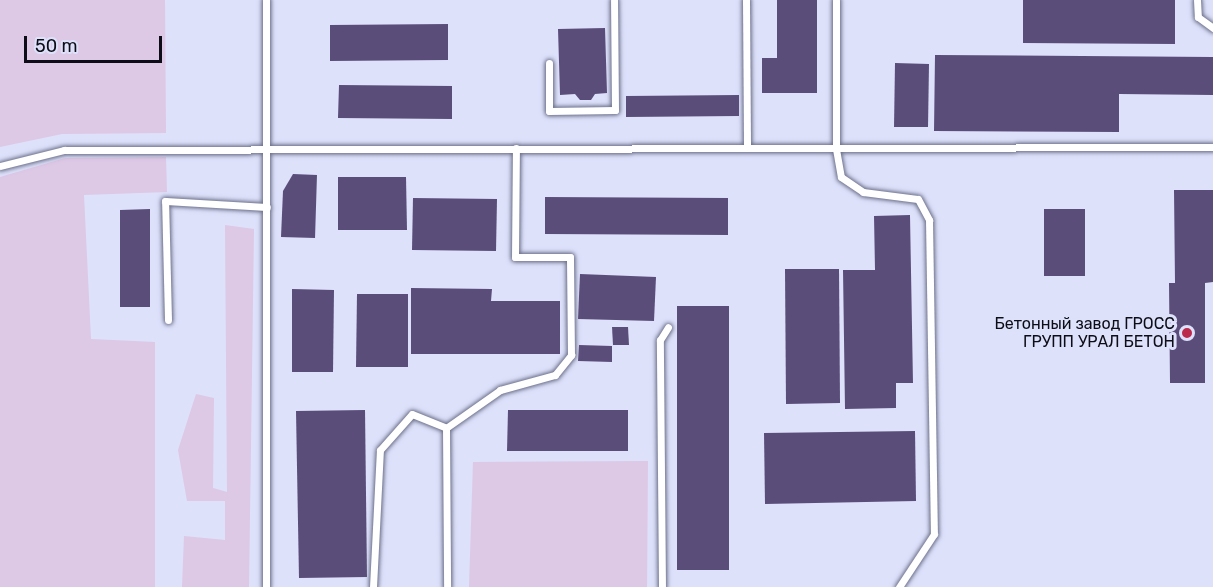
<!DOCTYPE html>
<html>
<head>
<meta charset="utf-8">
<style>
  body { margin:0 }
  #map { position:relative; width:1213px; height:587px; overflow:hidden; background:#dde1fa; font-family:Rubik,sans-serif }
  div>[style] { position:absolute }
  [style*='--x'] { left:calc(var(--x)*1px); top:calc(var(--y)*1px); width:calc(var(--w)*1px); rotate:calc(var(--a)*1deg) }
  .green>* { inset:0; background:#ddc8e6 }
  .building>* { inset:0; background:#5b4d7a }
  .roads { filter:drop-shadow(0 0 2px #6c708b) drop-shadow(0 0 2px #6c708b) }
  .lane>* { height:7px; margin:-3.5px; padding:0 3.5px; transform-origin:3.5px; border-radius:3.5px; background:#fff }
  .dots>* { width:16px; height:16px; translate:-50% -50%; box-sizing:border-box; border:3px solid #dde1fa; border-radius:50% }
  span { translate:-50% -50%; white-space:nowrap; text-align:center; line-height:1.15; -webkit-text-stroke:6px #dde1fa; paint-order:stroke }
  .poi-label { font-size:16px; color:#0c0d17 }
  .right { translate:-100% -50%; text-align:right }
  .scale { position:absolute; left:24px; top:36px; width:138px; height:27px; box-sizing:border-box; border:3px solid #0c0d17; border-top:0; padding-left:8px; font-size:18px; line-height:21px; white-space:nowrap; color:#0c0d17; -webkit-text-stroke:4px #dde1fa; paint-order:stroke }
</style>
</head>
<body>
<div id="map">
  <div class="green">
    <div style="clip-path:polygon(0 0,165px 0,166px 133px,62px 134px,0 147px)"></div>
    <div style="clip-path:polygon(166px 157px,167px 192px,84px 195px,91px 339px,155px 342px,155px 587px,0 587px,0 177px,65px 158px)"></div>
    <div style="clip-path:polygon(225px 225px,254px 229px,249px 587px,182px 587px,184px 536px,225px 540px,225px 501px,187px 501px,178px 450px,196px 394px,214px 398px,213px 488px,227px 492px)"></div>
    <div style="clip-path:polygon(648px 461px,647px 587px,469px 587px,473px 462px)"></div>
  </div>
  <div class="building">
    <div style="clip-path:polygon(777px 0,817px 0,817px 93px,762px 93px,762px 58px,777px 58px)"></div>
    <div style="clip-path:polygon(1023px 0,1175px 0,1175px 44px,1023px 43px)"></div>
    <div style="clip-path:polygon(448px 24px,448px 60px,330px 61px,330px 25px)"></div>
    <div style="clip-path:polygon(605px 28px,607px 93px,595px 94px,591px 100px,580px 100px,575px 94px,560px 95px,558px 29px)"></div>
    <div style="clip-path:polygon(935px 55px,1213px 57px,1213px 95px,1119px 94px,1119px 132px,934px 131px)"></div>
    <div style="clip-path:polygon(895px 63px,929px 64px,928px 127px,894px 127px)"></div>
    <div style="clip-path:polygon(339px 85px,452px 86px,452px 119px,338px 118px)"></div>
    <div style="clip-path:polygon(739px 95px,739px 116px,626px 117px,626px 96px)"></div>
    <div style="clip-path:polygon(293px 174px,317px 175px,315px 238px,281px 237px,283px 191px)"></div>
    <div style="clip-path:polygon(338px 177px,406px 177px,407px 230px,338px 230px)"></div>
    <div style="clip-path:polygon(1174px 190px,1213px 190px,1213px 282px,1205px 283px,1205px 383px,1170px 383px,1169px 283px,1175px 283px)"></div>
    <div style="clip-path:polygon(545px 197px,728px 198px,728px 235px,545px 234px)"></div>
    <div style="clip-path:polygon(413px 198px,497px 199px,496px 251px,412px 250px)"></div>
    <div style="clip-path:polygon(150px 209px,150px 307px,120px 307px,120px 210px)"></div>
    <div style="clip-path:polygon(1044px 209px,1085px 209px,1085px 276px,1044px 276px)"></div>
    <div style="clip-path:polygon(910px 215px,913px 383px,896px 383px,896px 408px,845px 409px,843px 270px,875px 270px,874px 216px)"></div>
    <div style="clip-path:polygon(785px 269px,839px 269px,840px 403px,786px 404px)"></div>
    <div style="clip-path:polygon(580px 274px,656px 277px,654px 321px,578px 319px)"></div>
    <div style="clip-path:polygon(411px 288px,492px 289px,491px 301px,560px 301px,560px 354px,411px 354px)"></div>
    <div style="clip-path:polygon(292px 289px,334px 290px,333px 372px,292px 372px)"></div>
    <div style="clip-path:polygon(357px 294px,408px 294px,408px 367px,356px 367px)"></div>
    <div style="clip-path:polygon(677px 306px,729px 306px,729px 570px,677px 570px)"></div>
    <div style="clip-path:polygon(612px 327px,628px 327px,629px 345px,613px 345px)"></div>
    <div style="clip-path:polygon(579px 345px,612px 346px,612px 362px,578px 361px)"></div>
    <div style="clip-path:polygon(365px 410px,367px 577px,299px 578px,296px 411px)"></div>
    <div style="clip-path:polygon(508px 410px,628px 410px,628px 451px,507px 451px)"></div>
    <div style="clip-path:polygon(915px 431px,916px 501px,765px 504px,764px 433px)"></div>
  </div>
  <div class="roads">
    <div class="lane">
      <div style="--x:746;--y:0;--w:148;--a:89.6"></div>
      <div style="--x:836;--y:0;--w:149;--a:90"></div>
      <div style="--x:836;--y:149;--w:28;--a:80"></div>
      <div style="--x:841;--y:177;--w:27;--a:34"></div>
      <div style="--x:863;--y:192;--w:55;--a:7.3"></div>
      <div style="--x:918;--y:199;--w:24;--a:62"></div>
      <div style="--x:929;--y:220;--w:314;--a:89.1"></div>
      <div style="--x:934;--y:534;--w:64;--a:123.4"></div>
      <div style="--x:1197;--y:0;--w:17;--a:87"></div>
      <div style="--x:1198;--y:17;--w:19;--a:36"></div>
      <div style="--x:549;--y:63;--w:48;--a:90"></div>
      <div style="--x:549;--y:111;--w:66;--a:-0.9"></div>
      <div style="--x:615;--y:110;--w:110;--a:-90.5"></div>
      <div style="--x:0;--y:166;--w:66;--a:-14"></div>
      <div style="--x:64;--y:150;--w:1149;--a:-0.15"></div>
      <div style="--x:168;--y:320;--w:119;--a:-91.4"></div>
      <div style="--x:165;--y:201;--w:102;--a:3.4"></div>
      <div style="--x:446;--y:428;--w:66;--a:-35.1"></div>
      <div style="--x:500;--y:390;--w:57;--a:-15.3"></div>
      <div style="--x:555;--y:375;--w:26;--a:-51"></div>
      <div style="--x:571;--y:355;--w:98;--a:-90.6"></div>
      <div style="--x:570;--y:257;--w:55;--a:180"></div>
      <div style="--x:515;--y:257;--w:109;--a:-89.5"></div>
      <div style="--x:266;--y:587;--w:587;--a:-90"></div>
      <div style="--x:373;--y:587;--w:137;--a:-87.1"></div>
      <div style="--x:380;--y:450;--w:48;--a:-48.4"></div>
      <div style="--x:412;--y:414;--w:37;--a:22"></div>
      <div style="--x:446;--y:428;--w:159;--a:89.6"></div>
      <div style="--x:662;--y:587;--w:247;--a:-90.5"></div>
      <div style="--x:660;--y:340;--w:15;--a:-58"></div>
    </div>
  </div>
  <div class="dots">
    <div style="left:1187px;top:333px;background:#bb2a4c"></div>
  </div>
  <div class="poi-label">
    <span class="right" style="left:1175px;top:333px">Бетонный завод ГРОСС<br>ГРУПП УРАЛ БЕТОН</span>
  </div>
  <div class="scale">50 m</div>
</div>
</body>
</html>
